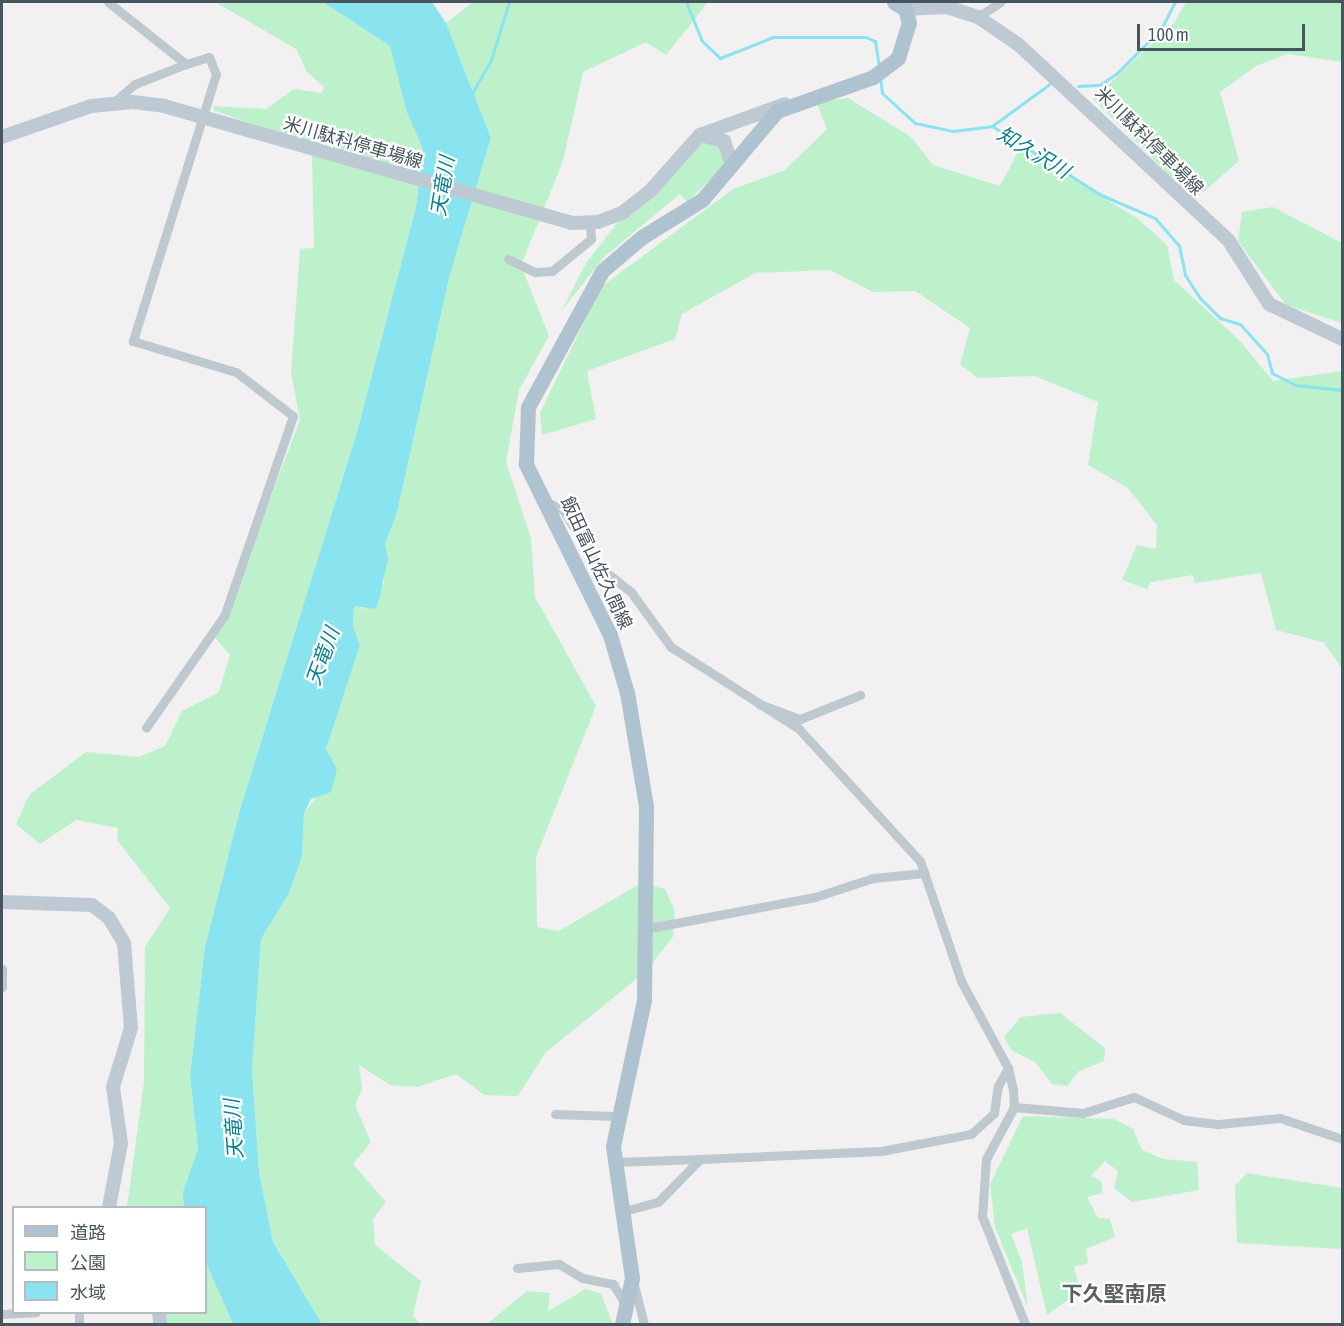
<!DOCTYPE html>
<html>
<head>
<meta charset="utf-8">
<style>
  body { margin:0 }
  #map { position:relative; width:1344px; height:1326px; overflow:hidden; background:#f2f0f0; font-family:"Asap Condensed","Noto Sans JP",sans-serif }
  div>[style] { position:absolute }
  [style*='--x'] { left:calc(var(--x)*1px); top:calc(var(--y)*1px); width:calc(var(--w)*1px); rotate:calc(var(--a)*1deg) }
  .green>* { inset:0; background:#bdf1cc }
  .water>* { inset:0; background:#89e4ef }
  .stream>* { height:3px; margin:-1.5px; padding:0 1.5px; transform-origin:1.5px; border-radius:1.5px; background:#89e4ef }
  .street>* { height:9px; margin:-4.5px; padding:0 4.5px; transform-origin:4.5px; border-radius:4.5px; background:#bdc9cf }
  .secondary>* { height:14px; margin:-7px; padding:0 7px; transform-origin:7px; border-radius:7px; background:#bdcad4 }
  .primary>* { height:15px; margin:-7.5px; padding:0 7.5px; transform-origin:7.5px; border-radius:7.5px; background:#afc2cf }
  span { translate:-50% -50%; white-space:nowrap; text-align:center; line-height:1.15; -webkit-text-stroke:4.5px #fff; paint-order:stroke }
  .street-label { font-size:18px; color:#47555e }
  .water-label { font-size:20px; color:#0a8190; font-style:italic }
  .quarter-label { font-size:21px; color:#5c6165; font-weight:700 }
  .frame { position:absolute; inset:0; border:3px solid #47555e; pointer-events:none }
  .legend { position:absolute; left:12px; top:1206px; width:195px; height:108px; box-sizing:border-box; background:#fff; border:2px solid #b5bbbf; margin:0; padding:8px 10px; list-style:none; font-size:18px; color:#47555e }
  .legend li { display:flex; align-items:center; gap:12px; height:30px }
  .legend b { width:30px; border:2px solid #b5bbbf }
  .scale { position:absolute; left:1137px; top:24px; width:168px; height:27px; box-sizing:border-box; border:3px solid #47555e; border-top:0; padding-left:8px; font-size:18px; line-height:21px; white-space:nowrap; color:#47555e; -webkit-text-stroke:4px #fff; paint-order:stroke }
</style>
</head>
<body>
<div id="map">
  <div class="green">
    <div style="clip-path:polygon(215px 2px,323px 2px,390px 46px,407px 113px,423px 149px,416px 207px,357px 432px,239px 813px,205px 947px,190px 1076px,198px 1149px,185px 1206px,192px 1207px,127px 1207px,144px 1082px,145px 947px,170px 908px,117px 840px,118px 828px,76px 820px,40px 844px,16px 824px,29px 795px,86px 752px,139px 757px,165px 746px,182px 711px,219px 692px,230px 655px,211px 633px,226px 615px,300px 420px,291px 373px,300px 249px,314px 248px,312px 157px,318px 148px,213px 110px,214px 106px,266px 109px,294px 89px,322px 93px,324px 87px,307px 72px,296px 49px)"></div>
    <div style="clip-path:polygon(473px 2px,708px 2px,666px 55px,646px 42px,583px 72px,563px 161px,521px 265px,549px 336px,519px 390px,506px 462px,531px 538px,535px 597px,596px 706px,536px 857px,537px 927px,559px 931px,641px 883px,665px 889px,675px 911px,673px 937px,645px 972px,545px 1053px,518px 1096px,484px 1095px,456px 1074px,417px 1087px,390px 1085px,359px 1065px,362px 1089px,355px 1105px,371px 1142px,353px 1164px,386px 1202px,373px 1219px,375px 1245px,421px 1281px,413px 1315px,420px 1324px,322px 1324px,273px 1242px,259px 1172px,252px 1070px,261px 939px,289px 893px,302px 857px,304px 813px,337px 769px,326px 749px,360px 645px,353px 626px,354px 605px,366px 609px,384px 583px,385px 544px,397px 513px,449px 278px,491px 138px,446px 23px)"></div>
    <div style="clip-path:polygon(1186px 2px,1342px 2px,1342px 62px,1288px 54px,1256px 66px,1220px 92px,1239px 161px,1194px 200px,1093px 99px,1174px 23px)"></div>
    <div style="clip-path:polygon(848px 98px,911px 137px,933px 165px,1000px 186px,1020px 148px,1137px 218px,1167px 245px,1174px 280px,1240px 341px,1273px 381px,1342px 371px,1342px 668px,1323px 642px,1276px 630px,1261px 573px,1195px 583px,1193px 575px,1151px 582px,1147px 589px,1122px 580px,1137px 545px,1156px 549px,1157px 525px,1128px 488px,1088px 465px,1098px 402px,1035px 376px,978px 378px,960px 365px,970px 328px,915px 291px,873px 292px,830px 270px,755px 273px,682px 314px,675px 339px,587px 371px,596px 419px,542px 435px,540px 413px,601px 287px,733px 189px,785px 170px,827px 129px,816px 102px)"></div>
    <div style="clip-path:polygon(703px 142px,718px 145px,725px 165px,687px 202px,680px 194px,604px 257px,562px 310px,586px 263px,621px 218px)"></div>
    <div style="clip-path:polygon(1273px 207px,1342px 243px,1342px 323px,1286px 305px,1238px 241px,1242px 212px)"></div>
    <div style="clip-path:polygon(1060px 1013px,1105px 1048px,1104px 1061px,1079px 1071px,1067px 1086px,1052px 1084px,1035px 1062px,1011px 1050px,1004px 1037px,1021px 1017px)"></div>
    <div style="clip-path:polygon(1023px 1116px,1114px 1119px,1133px 1129px,1142px 1150px,1163px 1159px,1197px 1162px,1199px 1190px,1132px 1202px,1114px 1188px,1118px 1171px,1105px 1161px,1091px 1176px,1102px 1182px,1102px 1193px,1087px 1197px,1098px 1218px,1110px 1219px,1115px 1237px,1086px 1249px,1088px 1263px,1074px 1267px,1080px 1291px,1047px 1315px,1027px 1228px,1011px 1234px,1022px 1262px,1028px 1308px,995px 1227px,990px 1184px)"></div>
    <div style="clip-path:polygon(1247px 1173px,1342px 1188px,1342px 1249px,1237px 1243px,1235px 1186px)"></div>
    <div style="clip-path:polygon(206px 1263px,233px 1324px,159px 1324px,156px 1313px,206px 1312px)"></div>
    <div style="clip-path:polygon(586px 1289px,601px 1294px,613px 1324px,487px 1324px,527px 1291px,550px 1293px,548px 1311px)"></div>
  </div>
  <div class="water">
    <div style="clip-path:polygon(323px 2px,432px 2px,446px 23px,491px 138px,449px 278px,397px 513px,385px 544px,388px 559px,378px 604px,375px 609px,354px 606px,353px 626px,360px 645px,326px 749px,337px 769px,331px 792px,311px 799px,304px 813px,302px 857px,289px 893px,261px 939px,252px 1070px,259px 1172px,273px 1242px,322px 1324px,233px 1324px,206px 1263px,206px 1208px,184px 1206px,183px 1192px,198px 1149px,190px 1076px,205px 947px,239px 813px,357px 432px,416px 207px,423px 149px,407px 113px,390px 46px)"></div>
  </div>
  <div class="stream">
    <div style="--x:686;--y:2;--w:42;--a:67.7"></div>
    <div style="--x:702;--y:41;--w:25;--a:43"></div>
    <div style="--x:720;--y:58;--w:57;--a:-21.6"></div>
    <div style="--x:773;--y:37;--w:93;--a:0"></div>
    <div style="--x:866;--y:37;--w:10;--a:24"></div>
    <div style="--x:875;--y:41;--w:24;--a:81"></div>
    <div style="--x:880;--y:78;--w:15;--a:82"></div>
    <div style="--x:882;--y:93;--w:45;--a:42.3"></div>
    <div style="--x:915;--y:123;--w:39;--a:12"></div>
    <div style="--x:953;--y:131;--w:39;--a:-7"></div>
    <div style="--x:992;--y:126;--w:129;--a:32.3"></div>
    <div style="--x:1101;--y:195;--w:59;--a:23.1"></div>
    <div style="--x:1155;--y:218;--w:37;--a:49"></div>
    <div style="--x:1179;--y:246;--w:30;--a:78"></div>
    <div style="--x:1185;--y:275;--w:27;--a:57"></div>
    <div style="--x:1200;--y:298;--w:28;--a:45"></div>
    <div style="--x:1220;--y:318;--w:21;--a:17"></div>
    <div style="--x:1240;--y:324;--w:40;--a:48"></div>
    <div style="--x:1267;--y:354;--w:20;--a:75"></div>
    <div style="--x:1272;--y:373;--w:27;--a:27"></div>
    <div style="--x:1296;--y:385;--w:46;--a:6.2"></div>
    <div style="--x:1078;--y:86;--w:22;--a:-3"></div>
    <div style="--x:1100;--y:85;--w:19;--a:-35"></div>
    <div style="--x:1116;--y:74;--w:64;--a:-45"></div>
    <div style="--x:1161;--y:29;--w:30;--a:-63"></div>
    <div style="--x:471;--y:95;--w:40;--a:-60.3"></div>
    <div style="--x:491;--y:60;--w:61;--a:-72.8"></div>
    <div style="--x:992;--y:126;--w:73;--a:-36.1"></div>
  </div>
  <div class="street">
    <div style="--x:108;--y:2;--w:100;--a:38.5"></div>
    <div style="--x:186;--y:64;--w:24;--a:-17"></div>
    <div style="--x:209;--y:57;--w:18;--a:68"></div>
    <div style="--x:216;--y:74;--w:280;--a:107.3"></div>
    <div style="--x:133;--y:341;--w:108;--a:16.8"></div>
    <div style="--x:236;--y:372;--w:72;--a:37.7"></div>
    <div style="--x:293;--y:416;--w:212;--a:109"></div>
    <div style="--x:224;--y:616;--w:136;--a:124.9"></div>
    <div style="--x:978;--y:17;--w:27;--a:-34"></div>
    <div style="--x:113;--y:103;--w:29;--a:-41"></div>
    <div style="--x:135;--y:84;--w:55;--a:-21.4"></div>
    <div style="--x:508;--y:259;--w:30;--a:26"></div>
    <div style="--x:535;--y:272;--w:17;--a:-3"></div>
    <div style="--x:552;--y:271;--w:50;--a:-39.4"></div>
    <div style="--x:591;--y:239;--w:16;--a:-94"></div>
    <div style="--x:545;--y:501;--w:20;--a:27"></div>
    <div style="--x:563;--y:510;--w:65;--a:58.3"></div>
    <div style="--x:597;--y:565;--w:43;--a:38.5"></div>
    <div style="--x:631;--y:592;--w:68;--a:54"></div>
    <div style="--x:671;--y:647;--w:152;--a:32.6"></div>
    <div style="--x:799;--y:729;--w:179;--a:47.5"></div>
    <div style="--x:920;--y:861;--w:127;--a:71.1"></div>
    <div style="--x:961;--y:981;--w:99;--a:61.6"></div>
    <div style="--x:1008;--y:1068;--w:22;--a:77"></div>
    <div style="--x:1013;--y:1089;--w:18;--a:87"></div>
    <div style="--x:1014;--y:1107;--w:59;--a:118.3"></div>
    <div style="--x:986;--y:1159;--w:57;--a:94"></div>
    <div style="--x:982;--y:1216;--w:116;--a:68.3"></div>
    <div style="--x:759;--y:704;--w:44;--a:20.1"></div>
    <div style="--x:800;--y:719;--w:65;--a:-21.8"></div>
    <div style="--x:644;--y:929;--w:174;--a:-10.6"></div>
    <div style="--x:815;--y:897;--w:61;--a:-18.1"></div>
    <div style="--x:873;--y:878;--w:52;--a:-5.5"></div>
    <div style="--x:2;--y:969;--w:18;--a:90"></div>
    <div style="--x:1014;--y:1107;--w:69;--a:5"></div>
    <div style="--x:1083;--y:1113;--w:53;--a:-17.4"></div>
    <div style="--x:1134;--y:1097;--w:55;--a:24.7"></div>
    <div style="--x:1184;--y:1120;--w:35;--a:7"></div>
    <div style="--x:1219;--y:1124;--w:61;--a:-5.6"></div>
    <div style="--x:1280;--y:1118;--w:65;--a:18.7"></div>
    <div style="--x:555;--y:1114;--w:60;--a:1.9"></div>
    <div style="--x:615;--y:1162;--w:85;--a:-2"></div>
    <div style="--x:624;--y:1211;--w:35;--a:-15"></div>
    <div style="--x:658;--y:1202;--w:60;--a:-45.7"></div>
    <div style="--x:700;--y:1159;--w:181;--a:-2.5"></div>
    <div style="--x:881;--y:1151;--w:92;--a:-10.7"></div>
    <div style="--x:971;--y:1134;--w:31;--a:-42"></div>
    <div style="--x:994;--y:1113;--w:27;--a:-82"></div>
    <div style="--x:998;--y:1086;--w:21;--a:-61"></div>
    <div style="--x:517;--y:1268;--w:42;--a:-5.4"></div>
    <div style="--x:559;--y:1264;--w:27;--a:31"></div>
    <div style="--x:582;--y:1278;--w:32;--a:11"></div>
    <div style="--x:613;--y:1284;--w:23;--a:59"></div>
    <div style="--x:633;--y:1281;--w:44;--a:75.7"></div>
    <div style="--x:2;--y:1314;--w:34;--a:-3"></div>
    <div style="--x:79;--y:1324;--w:12;--a:-90"></div>
  </div>
  <div class="secondary">
    <div style="--x:905;--y:9;--w:42;--a:-2.7"></div>
    <div style="--x:947;--y:7;--w:33;--a:18"></div>
    <div style="--x:978;--y:17;--w:50;--a:34.3"></div>
    <div style="--x:1019;--y:45;--w:287;--a:43"></div>
    <div style="--x:1229;--y:241;--w:75;--a:57.6"></div>
    <div style="--x:1269;--y:304;--w:81;--a:25.6"></div>
    <div style="--x:700;--y:135;--w:90;--a:-20"></div>
    <div style="--x:2;--y:137;--w:94;--a:-19.2"></div>
    <div style="--x:91;--y:106;--w:42;--a:-5.4"></div>
    <div style="--x:133;--y:102;--w:31;--a:7"></div>
    <div style="--x:164;--y:106;--w:423;--a:16"></div>
    <div style="--x:571;--y:223;--w:27;--a:-2"></div>
    <div style="--x:598;--y:222;--w:26;--a:-21"></div>
    <div style="--x:622;--y:213;--w:37;--a:-38"></div>
    <div style="--x:651;--y:190;--w:74;--a:-48.3"></div>
    <div style="--x:700;--y:135;--w:25;--a:14"></div>
    <div style="--x:724;--y:141;--w:25;--a:72"></div>
    <div style="--x:2;--y:902;--w:90;--a:1.9"></div>
    <div style="--x:92;--y:905;--w:21;--a:37"></div>
    <div style="--x:109;--y:918;--w:29;--a:59"></div>
    <div style="--x:124;--y:943;--w:85;--a:85.3"></div>
    <div style="--x:131;--y:1028;--w:62;--a:107"></div>
    <div style="--x:113;--y:1087;--w:57;--a:81.9"></div>
    <div style="--x:121;--y:1143;--w:66;--a:100.5"></div>
    <div style="--x:159;--y:1312;--w:12;--a:85"></div>
  </div>
  <div class="primary">
    <div style="--x:622;--y:1324;--w:47;--a:-77.7"></div>
    <div style="--x:632;--y:1278;--w:133;--a:-98.2"></div>
    <div style="--x:613;--y:1146;--w:149;--a:-78"></div>
    <div style="--x:644;--y:1000;--w:194;--a:-89.4"></div>
    <div style="--x:646;--y:806;--w:115;--a:-99.5"></div>
    <div style="--x:627;--y:693;--w:60;--a:-106.3"></div>
    <div style="--x:610;--y:635;--w:191;--a:-116.2"></div>
    <div style="--x:526;--y:464;--w:57;--a:-88"></div>
    <div style="--x:528;--y:407;--w:155;--a:-61.4"></div>
    <div style="--x:602;--y:271;--w:52;--a:-40.4"></div>
    <div style="--x:642;--y:237;--w:70;--a:-31.7"></div>
    <div style="--x:702;--y:200;--w:116;--a:-49.9"></div>
    <div style="--x:777;--y:111;--w:102;--a:-19.5"></div>
    <div style="--x:873;--y:77;--w:31;--a:-37"></div>
    <div style="--x:898;--y:58;--w:37;--a:-73"></div>
    <div style="--x:909;--y:23;--w:15;--a:-106"></div>
    <div style="--x:905;--y:9;--w:13;--a:-148"></div>
  </div>
  <div class="street-label">
    <span style="left:1149px;top:141px;rotate:45deg">米川駄科停車場線</span>
    <span style="left:353px;top:143px;rotate:16deg">米川駄科停車場線</span>
    <span style="left:596px;top:563px;rotate:65deg">飯田富山佐久間線</span>
  </div>
  <div class="water-label">
    <span style="left:1034px;top:152px;rotate:31deg">知久沢川</span>
    <span style="left:442px;top:186px;rotate:-81deg">天竜川</span>
    <span style="left:322px;top:656px;rotate:-70deg">天竜川</span>
    <span style="left:233px;top:1129px;rotate:-94deg">天竜川</span>
  </div>
  <div class="quarter-label">
    <span style="left:1114px;top:1293px">下久堅南原</span>
  </div>
  <div class="frame"></div>
  <ul class="legend">
  <li><b style="height:8px;background:#afc2cf"></b>道路</li>
  <li><b style="height:16px;background:#bdf1cc"></b>公園</li>
  <li><b style="height:16px;background:#89e4ef"></b>水域</li>
  </ul>
  <div class="scale">100 m</div>
</div>
</body>
</html>
